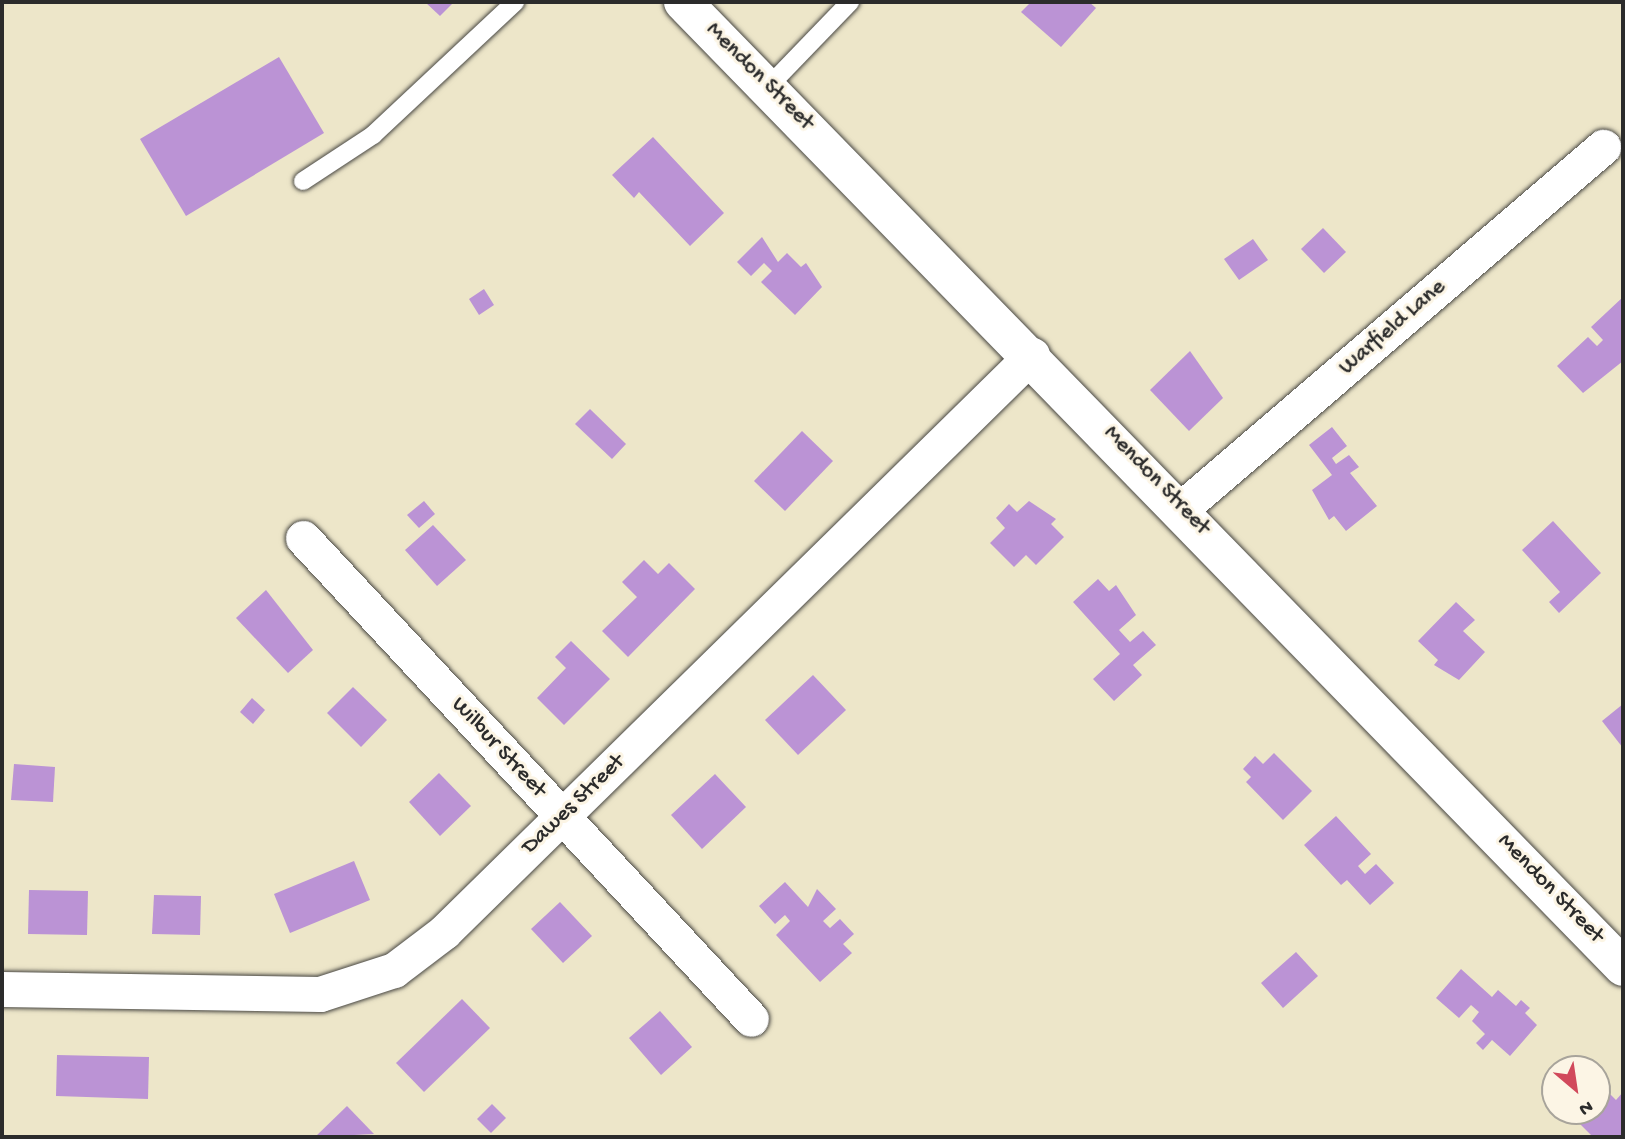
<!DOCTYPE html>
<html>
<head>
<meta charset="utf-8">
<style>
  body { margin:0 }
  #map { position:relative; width:1625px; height:1139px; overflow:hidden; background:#ede6c9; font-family:"Gochi Hand",sans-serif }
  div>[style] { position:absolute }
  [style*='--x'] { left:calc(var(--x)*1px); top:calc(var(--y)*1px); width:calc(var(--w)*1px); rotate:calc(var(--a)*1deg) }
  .building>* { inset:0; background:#bb93d5 }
  .roads { filter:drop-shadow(0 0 2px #484743) drop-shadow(0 0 2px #484743) }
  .lane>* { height:18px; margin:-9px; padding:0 9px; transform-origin:9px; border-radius:9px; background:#fff }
  .street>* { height:35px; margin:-17.5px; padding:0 17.5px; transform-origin:17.5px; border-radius:17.5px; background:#fff }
  .secondary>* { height:38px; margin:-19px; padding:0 19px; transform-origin:19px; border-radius:19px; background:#fff }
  span { translate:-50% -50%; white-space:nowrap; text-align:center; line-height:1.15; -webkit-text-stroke:6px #fcf5e5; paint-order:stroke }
  .street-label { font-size:23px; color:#2b2b2b }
  .frame { position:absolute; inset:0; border:4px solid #2b2b2b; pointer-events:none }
  .north { position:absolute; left:1541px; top:1055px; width:70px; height:70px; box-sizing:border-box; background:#fcf5e5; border:2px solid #a8a49b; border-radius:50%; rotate:151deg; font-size:19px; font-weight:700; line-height:28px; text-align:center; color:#2b2b2b }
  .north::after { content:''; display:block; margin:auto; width:24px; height:32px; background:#d1495b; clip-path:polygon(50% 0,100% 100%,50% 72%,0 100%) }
</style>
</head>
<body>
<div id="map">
  <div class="building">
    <div style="clip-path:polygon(425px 2px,454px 2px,440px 16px)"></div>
    <div style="clip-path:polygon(1031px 2px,1089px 2px,1096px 8px,1061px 47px,1021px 12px)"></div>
    <div style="clip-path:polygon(279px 57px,324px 133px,186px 216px,140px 139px)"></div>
    <div style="clip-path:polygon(653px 137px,724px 213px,690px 246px,639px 192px,634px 198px,612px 175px)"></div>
    <div style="clip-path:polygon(1323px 228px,1346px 252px,1324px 273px,1301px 249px)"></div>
    <div style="clip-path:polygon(762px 237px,778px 262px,787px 253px,801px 267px,806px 263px,822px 287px,795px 315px,761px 282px,772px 271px,764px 263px,751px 276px,737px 262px)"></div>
    <div style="clip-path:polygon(1253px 239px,1268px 260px,1239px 280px,1224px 259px)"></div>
    <div style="clip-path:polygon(484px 289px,494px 305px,479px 315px,469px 299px)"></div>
    <div style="clip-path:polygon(1623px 297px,1623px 361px,1583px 393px,1557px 366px,1588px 337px,1597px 346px,1603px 340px,1591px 327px)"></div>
    <div style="clip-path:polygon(1190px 351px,1223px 398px,1189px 431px,1150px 390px)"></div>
    <div style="clip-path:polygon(590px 409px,626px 444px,612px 459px,575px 424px)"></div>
    <div style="clip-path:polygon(1332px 427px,1347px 446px,1332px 458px,1336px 464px,1349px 455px,1359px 467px,1350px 473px,1377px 506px,1346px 531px,1334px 516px,1329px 520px,1312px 490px,1332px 475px,1309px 445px)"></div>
    <div style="clip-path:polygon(802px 431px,833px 461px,785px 511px,754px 481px)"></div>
    <div style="clip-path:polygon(424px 501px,435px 514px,419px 528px,407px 515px)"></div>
    <div style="clip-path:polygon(1029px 501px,1056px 519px,1051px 524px,1064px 537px,1036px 565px,1026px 555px,1014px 567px,990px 543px,1005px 528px,996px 518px,1009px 504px,1017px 512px)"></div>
    <div style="clip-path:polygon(1553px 521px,1601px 573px,1559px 613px,1549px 602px,1560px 592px,1522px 550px)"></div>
    <div style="clip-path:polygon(433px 525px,466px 560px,437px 586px,405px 550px)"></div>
    <div style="clip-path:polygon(644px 560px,658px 574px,669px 563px,695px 589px,628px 657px,602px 631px,637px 597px,622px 582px)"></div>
    <div style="clip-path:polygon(1098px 579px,1109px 591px,1116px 585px,1136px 615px,1119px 630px,1130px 642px,1143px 631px,1156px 645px,1133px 665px,1142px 675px,1114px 701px,1093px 679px,1120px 654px,1073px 602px)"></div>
    <div style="clip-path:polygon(266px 590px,313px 650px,288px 673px,236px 618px)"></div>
    <div style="clip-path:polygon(1456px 602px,1475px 620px,1463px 631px,1485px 652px,1459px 680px,1434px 665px,1438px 660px,1418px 641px)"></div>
    <div style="clip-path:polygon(571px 641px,610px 679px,564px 725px,537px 698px,566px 668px,555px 657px)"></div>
    <div style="clip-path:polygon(813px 675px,846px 710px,798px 755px,765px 720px)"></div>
    <div style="clip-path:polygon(353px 687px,387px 720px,361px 747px,327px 713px)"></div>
    <div style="clip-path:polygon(252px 698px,265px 710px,253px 724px,240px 712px)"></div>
    <div style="clip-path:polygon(1623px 704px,1623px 748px,1602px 721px)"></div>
    <div style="clip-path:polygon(1274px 753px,1312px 791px,1283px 820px,1246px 782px,1251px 777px,1243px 769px,1255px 756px,1263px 764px)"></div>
    <div style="clip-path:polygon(14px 764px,55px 767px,53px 802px,11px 800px)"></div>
    <div style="clip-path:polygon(439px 773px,471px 806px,440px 836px,409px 802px)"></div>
    <div style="clip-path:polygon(715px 774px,746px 807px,702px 849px,671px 815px)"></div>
    <div style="clip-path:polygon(1336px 816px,1371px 854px,1358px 866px,1365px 874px,1376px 864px,1394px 883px,1370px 905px,1347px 880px,1341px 885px,1304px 845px)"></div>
    <div style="clip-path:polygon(354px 861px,370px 900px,290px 933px,274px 894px)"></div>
    <div style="clip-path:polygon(785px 882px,808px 907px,817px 889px,836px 909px,823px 921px,830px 928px,840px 919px,854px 934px,843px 944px,852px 953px,820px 982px,776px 935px,790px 921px,785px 915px,775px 924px,759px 906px)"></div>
    <div style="clip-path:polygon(29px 890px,88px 891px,87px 935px,28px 934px)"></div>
    <div style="clip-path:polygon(154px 895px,201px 896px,200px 935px,152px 934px)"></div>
    <div style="clip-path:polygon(560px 902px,592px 936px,563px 963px,531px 929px)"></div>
    <div style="clip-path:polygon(1296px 952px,1318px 976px,1283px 1008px,1261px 983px)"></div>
    <div style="clip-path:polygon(1461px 969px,1492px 997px,1498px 990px,1516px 1006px,1521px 1000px,1530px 1008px,1525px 1013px,1537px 1025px,1510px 1056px,1492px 1040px,1483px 1050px,1476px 1043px,1485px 1034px,1472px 1021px,1479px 1012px,1471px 1005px,1459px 1018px,1436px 998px)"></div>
    <div style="clip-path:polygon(462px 999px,490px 1028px,424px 1092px,396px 1063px)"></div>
    <div style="clip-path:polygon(660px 1011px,692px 1047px,661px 1075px,629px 1038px)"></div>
    <div style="clip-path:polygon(57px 1055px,149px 1057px,148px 1099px,56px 1096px)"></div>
    <div style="clip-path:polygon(1602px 1086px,1616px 1100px,1623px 1092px,1623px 1137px,1593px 1137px,1572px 1116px,1597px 1111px)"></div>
    <div style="clip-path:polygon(492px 1104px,506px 1118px,491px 1133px,477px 1119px)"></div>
    <div style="clip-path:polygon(347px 1106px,374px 1134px,315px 1137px)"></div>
  </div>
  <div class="roads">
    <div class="lane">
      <div style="--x:769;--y:86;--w:117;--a:-46"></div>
      <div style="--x:303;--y:181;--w:84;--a:-33.3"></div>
      <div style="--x:373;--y:135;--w:195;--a:-43.1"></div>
    </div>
    <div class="street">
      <div style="--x:1182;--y:508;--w:555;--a:-40.61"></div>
      <div style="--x:303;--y:538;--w:657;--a:47.03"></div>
      <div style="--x:2;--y:989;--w:318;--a:0.9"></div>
      <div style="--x:320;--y:994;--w:78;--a:-18"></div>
      <div style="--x:394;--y:970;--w:63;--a:-37.2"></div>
      <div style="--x:444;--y:932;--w:824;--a:-44.46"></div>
    </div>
    <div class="secondary">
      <div style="--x:683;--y:2;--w:1347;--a:45.75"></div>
    </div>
  </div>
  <div class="street-label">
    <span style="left:759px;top:77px;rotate:45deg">Mendon Street</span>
    <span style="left:1393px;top:328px;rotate:-41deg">Warfield Lane</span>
    <span style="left:1156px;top:481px;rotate:46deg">Mendon Street</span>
    <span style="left:498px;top:748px;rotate:47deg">Wilbur Street</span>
    <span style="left:574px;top:805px;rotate:-44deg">Dawes Street</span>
    <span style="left:1550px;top:889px;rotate:46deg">Mendon Street</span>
  </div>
  <div class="frame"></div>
  <div class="north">N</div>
</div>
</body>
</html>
